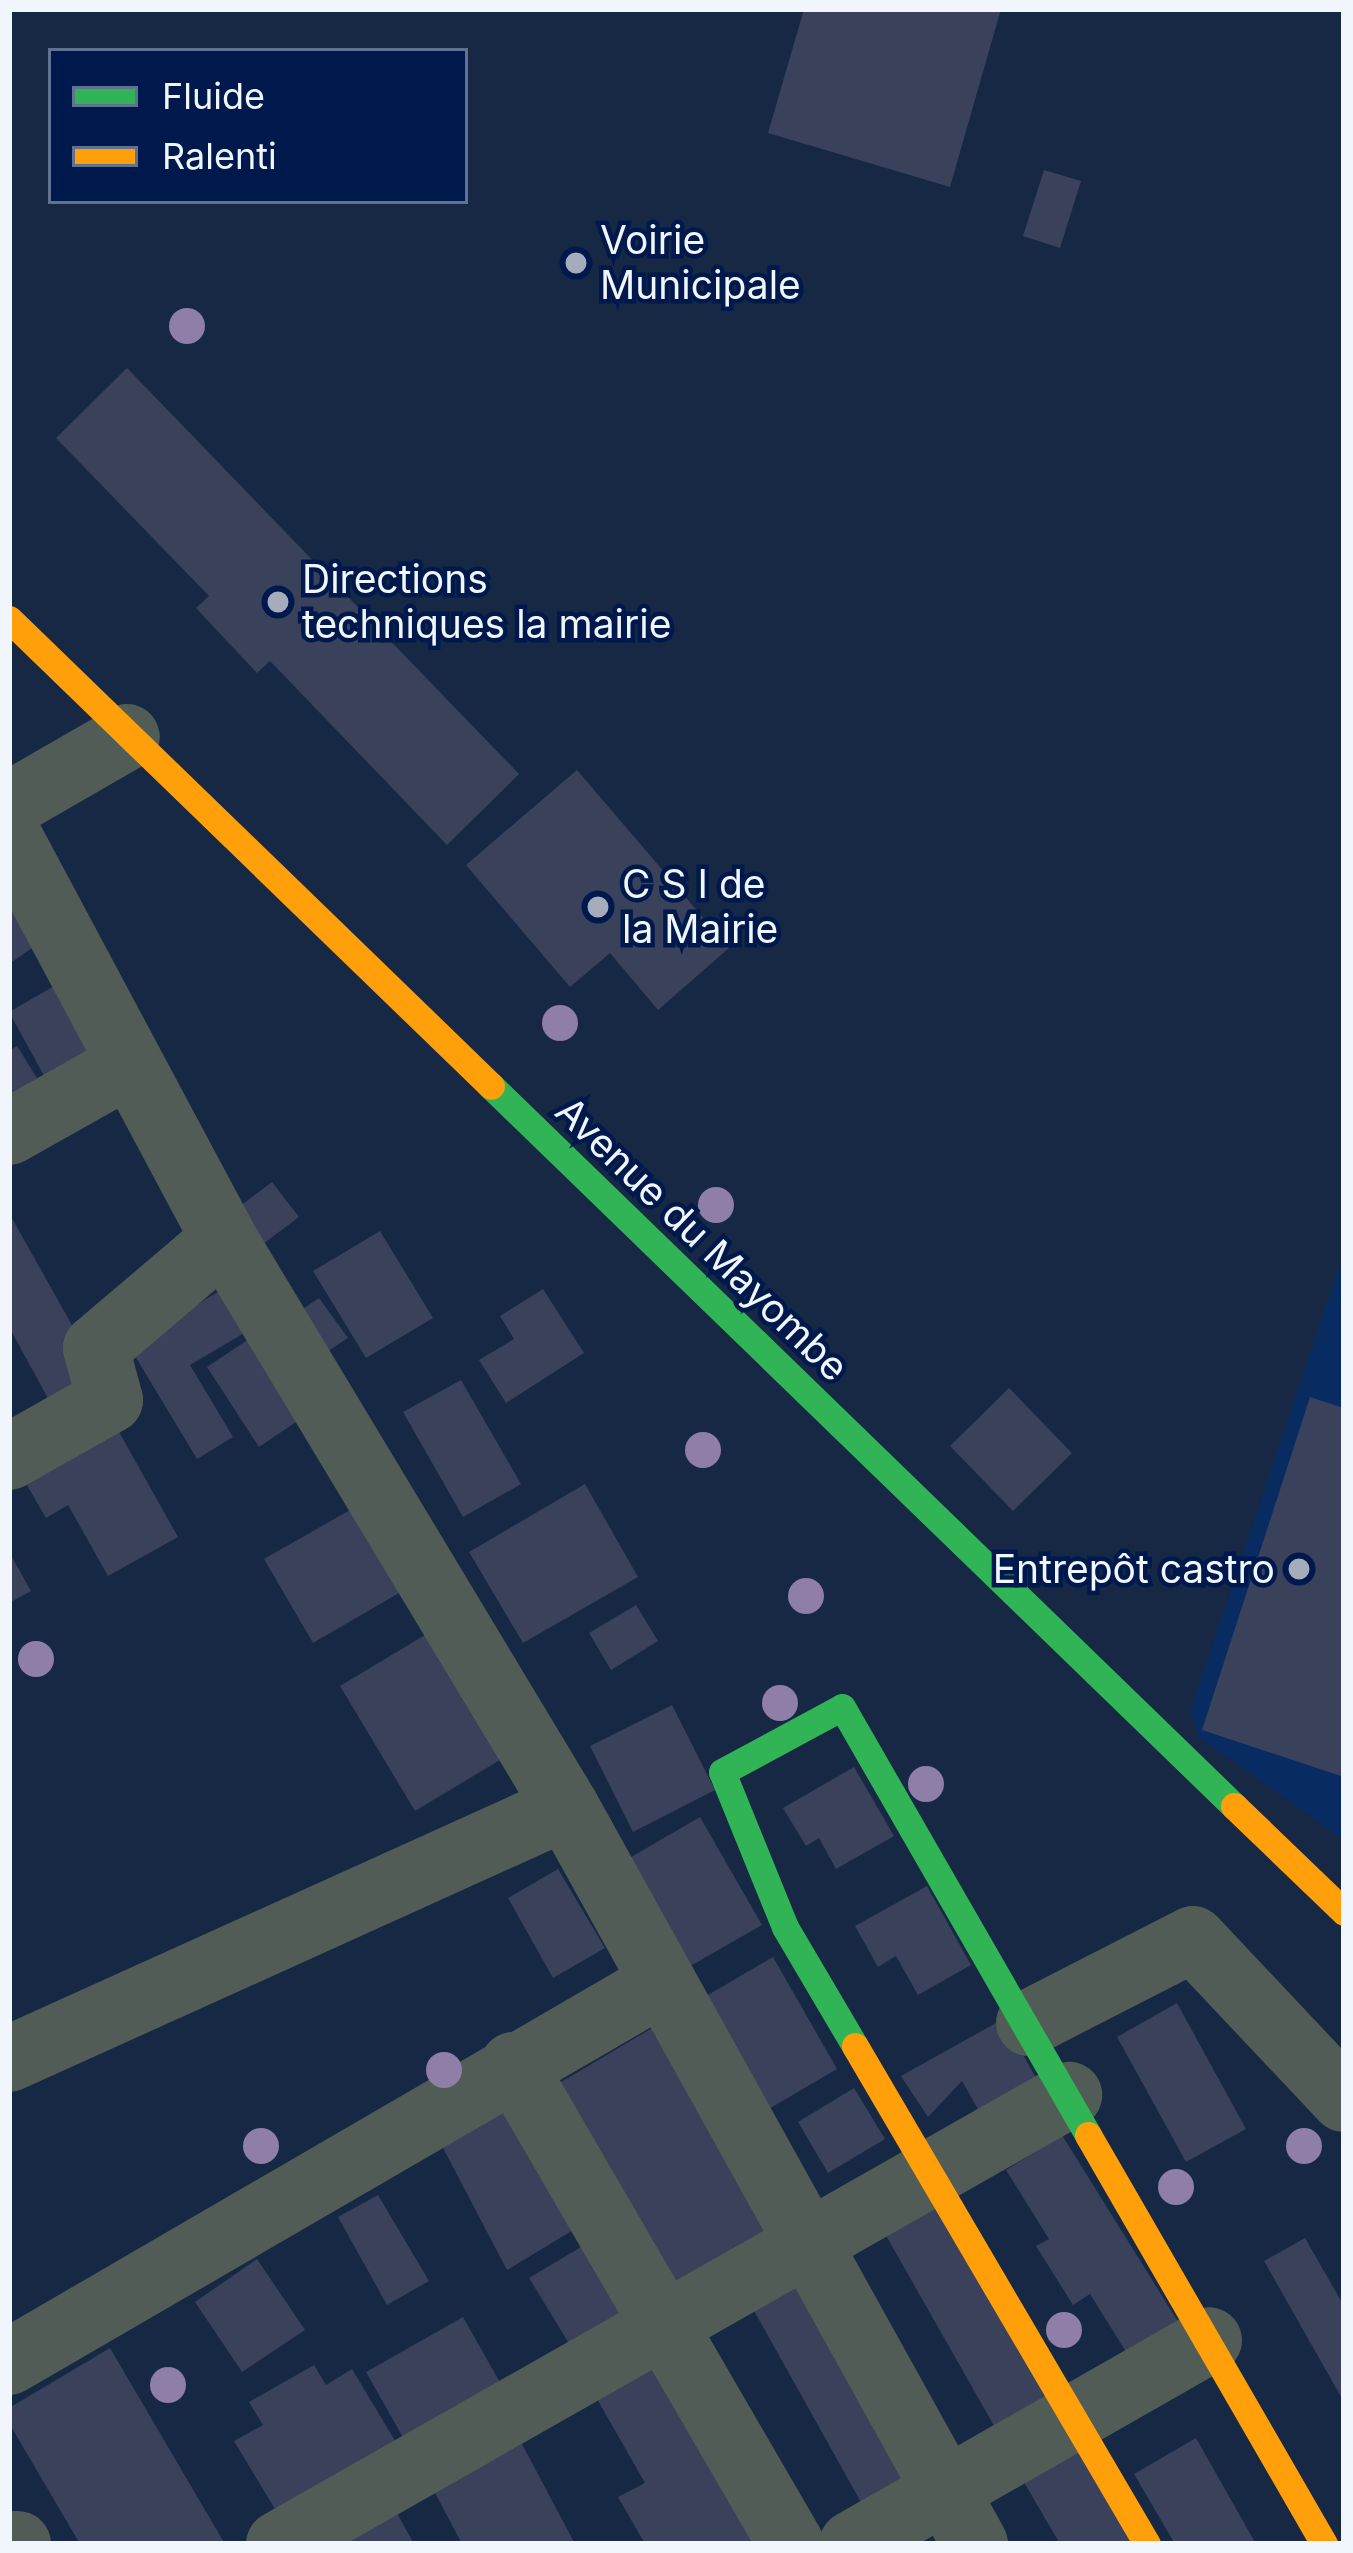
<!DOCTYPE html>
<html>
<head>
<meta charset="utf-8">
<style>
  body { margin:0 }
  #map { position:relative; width:1353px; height:2553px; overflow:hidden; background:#172844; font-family:Inter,sans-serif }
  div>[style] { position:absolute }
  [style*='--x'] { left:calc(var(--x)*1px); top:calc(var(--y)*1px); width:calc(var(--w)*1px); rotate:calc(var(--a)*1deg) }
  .built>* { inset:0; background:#082b61 }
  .building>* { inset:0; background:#39415b }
  .street>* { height:66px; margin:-33px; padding:0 33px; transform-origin:33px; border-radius:33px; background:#505c55 }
  .fast>* { height:27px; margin:-13.5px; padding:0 13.5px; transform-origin:13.5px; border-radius:13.5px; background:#30b455 }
  .slow>* { height:27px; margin:-13.5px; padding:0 13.5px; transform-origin:13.5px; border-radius:13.5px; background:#ff9f0a }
  .trees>* { width:36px; height:36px; margin:-18px; border-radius:50%; background:#8e7ea8 }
  .dots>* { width:33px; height:33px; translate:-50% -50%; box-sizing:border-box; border:6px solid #00194c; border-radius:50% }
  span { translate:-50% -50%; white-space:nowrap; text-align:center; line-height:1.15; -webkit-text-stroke:9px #00194c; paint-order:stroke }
  .poi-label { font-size:39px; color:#f1f5fc }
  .left { translate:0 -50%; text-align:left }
  .right { translate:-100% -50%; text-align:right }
  .street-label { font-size:39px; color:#f1f5fc }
  .frame { position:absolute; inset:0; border:12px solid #f1f5fc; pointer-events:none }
  .legend { position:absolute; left:48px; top:48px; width:420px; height:156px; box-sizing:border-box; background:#00194c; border:3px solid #607192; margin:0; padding:15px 21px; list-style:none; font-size:36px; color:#f1f5fc }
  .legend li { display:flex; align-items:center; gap:24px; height:60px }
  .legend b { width:60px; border:3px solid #607192 }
</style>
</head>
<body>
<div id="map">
  <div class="built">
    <div style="clip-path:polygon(1344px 1253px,1344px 1840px,1199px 1737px,1191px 1710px)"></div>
  </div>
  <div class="building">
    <div style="clip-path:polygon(804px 9px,1001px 9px,950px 187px,768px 133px)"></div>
    <div style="clip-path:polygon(1044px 170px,1081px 181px,1060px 248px,1023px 236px)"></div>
    <div style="clip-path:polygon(127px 368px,519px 774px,447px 845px,270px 661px,257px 673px,196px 608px,209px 596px,56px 438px)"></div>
    <div style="clip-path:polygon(577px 770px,729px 948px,658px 1010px,610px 953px,570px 987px,466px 865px)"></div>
    <div style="clip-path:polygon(9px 892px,42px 941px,9px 964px)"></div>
    <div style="clip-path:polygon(56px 985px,101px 1064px,53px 1092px,9px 1012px)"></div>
    <div style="clip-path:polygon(17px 1046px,45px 1091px,9px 1114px,9px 1051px)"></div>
    <div style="clip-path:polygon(272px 1182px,299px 1217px,263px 1244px,236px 1209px)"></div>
    <div style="clip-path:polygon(9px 1213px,100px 1375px,50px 1402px,9px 1327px)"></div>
    <div style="clip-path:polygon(380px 1231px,433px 1318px,366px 1358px,313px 1271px)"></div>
    <div style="clip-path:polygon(543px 1289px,584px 1353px,506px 1403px,479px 1360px,514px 1339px,500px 1316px)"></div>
    <div style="clip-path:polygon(221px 1290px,246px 1332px,190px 1365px,233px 1437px,197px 1459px,129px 1346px)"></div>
    <div style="clip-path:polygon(319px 1298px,348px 1338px,313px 1361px,285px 1321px)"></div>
    <div style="clip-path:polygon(252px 1337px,305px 1416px,259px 1447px,207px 1367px)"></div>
    <div style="clip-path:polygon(461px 1380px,521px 1484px,463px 1517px,403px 1412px)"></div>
    <div style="clip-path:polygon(1009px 1388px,1072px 1453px,1013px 1511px,950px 1446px)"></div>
    <div style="clip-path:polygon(1310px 1397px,1344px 1408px,1344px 1777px,1202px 1730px)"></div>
    <div style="clip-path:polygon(114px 1423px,178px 1537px,108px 1576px,68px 1505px,46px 1518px,21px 1475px)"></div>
    <div style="clip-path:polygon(585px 1484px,638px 1577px,523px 1643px,469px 1552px)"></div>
    <div style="clip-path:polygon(350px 1510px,399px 1593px,313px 1643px,264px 1559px)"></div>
    <div style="clip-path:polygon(9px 1552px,31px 1591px,9px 1603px)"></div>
    <div style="clip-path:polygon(636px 1605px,658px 1641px,611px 1670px,589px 1633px)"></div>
    <div style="clip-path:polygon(445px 1623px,520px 1748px,415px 1811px,340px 1686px)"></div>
    <div style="clip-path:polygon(672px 1705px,715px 1790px,633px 1832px,590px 1746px)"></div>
    <div style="clip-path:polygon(854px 1767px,894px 1836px,836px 1869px,819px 1838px,806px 1846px,783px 1808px)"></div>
    <div style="clip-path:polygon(700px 1817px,762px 1925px,666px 1980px,626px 1860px)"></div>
    <div style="clip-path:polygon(558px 1869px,605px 1948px,553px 1978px,508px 1898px)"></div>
    <div style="clip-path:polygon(927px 1886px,971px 1965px,918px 1995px,896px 1956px,878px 1967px,855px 1926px)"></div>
    <div style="clip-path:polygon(773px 1957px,837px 2069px,755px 2117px,689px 2006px)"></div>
    <div style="clip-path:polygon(1177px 2003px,1246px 2129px,1186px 2162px,1117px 2037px)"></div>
    <div style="clip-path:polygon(1003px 2019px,1040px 2085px,983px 2118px,962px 2081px,928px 2117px,901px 2076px)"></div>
    <div style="clip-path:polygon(664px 2021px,784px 2223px,675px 2288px,556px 2085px)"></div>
    <div style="clip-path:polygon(854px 2088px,885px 2139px,828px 2173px,798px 2122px)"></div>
    <div style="clip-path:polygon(515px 2102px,588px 2221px,507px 2270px,442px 2146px)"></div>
    <div style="clip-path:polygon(1062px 2135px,1187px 2336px,1136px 2368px,1090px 2294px,1073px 2305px,1036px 2246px,1049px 2239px,1006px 2170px)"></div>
    <div style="clip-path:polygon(378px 2195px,429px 2281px,387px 2305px,338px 2217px)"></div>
    <div style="clip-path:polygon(935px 2201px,1053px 2408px,1001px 2438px,884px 2232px)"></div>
    <div style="clip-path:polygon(1305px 2238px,1344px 2306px,1344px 2402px,1264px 2261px)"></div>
    <div style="clip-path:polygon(591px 2241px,635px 2313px,573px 2350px,529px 2278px)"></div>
    <div style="clip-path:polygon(257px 2259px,305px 2330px,242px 2372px,195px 2302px)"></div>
    <div style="clip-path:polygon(794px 2273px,914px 2486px,867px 2513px,748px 2300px)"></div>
    <div style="clip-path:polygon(463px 2317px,506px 2393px,409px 2448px,366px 2372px)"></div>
    <div style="clip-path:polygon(110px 2348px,225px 2544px,80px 2544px,9px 2423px,9px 2408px)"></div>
    <div style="clip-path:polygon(663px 2362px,765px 2544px,645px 2544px,618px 2497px,645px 2483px,597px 2399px)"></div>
    <div style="clip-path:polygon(314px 2365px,326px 2385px,352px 2369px,400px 2449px,281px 2519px,234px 2441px,263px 2425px,249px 2402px)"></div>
    <div style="clip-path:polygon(1196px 2438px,1256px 2544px,1175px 2544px,1134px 2474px)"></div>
    <div style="clip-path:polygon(522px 2444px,575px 2544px,462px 2544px,434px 2491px)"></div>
    <div style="clip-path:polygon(1077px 2445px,1135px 2544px,1060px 2544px,1021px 2477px)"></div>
    <div style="clip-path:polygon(386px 2493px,414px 2544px,337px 2544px)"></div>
  </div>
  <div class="street">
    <div style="--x:9;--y:805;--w:136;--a:-30"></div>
    <div style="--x:9;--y:836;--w:457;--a:61.9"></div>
    <div style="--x:224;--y:1239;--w:663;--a:58.95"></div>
    <div style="--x:566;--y:1807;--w:843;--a:60.97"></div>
    <div style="--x:9;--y:1132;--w:137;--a:-29.4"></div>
    <div style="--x:9;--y:1457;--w:116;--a:-29.4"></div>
    <div style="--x:110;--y:1400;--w:54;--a:-105.1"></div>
    <div style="--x:96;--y:1348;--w:168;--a:-40.4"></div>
    <div style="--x:1029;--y:2023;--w:184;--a:-27.1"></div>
    <div style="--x:1193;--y:1939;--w:220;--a:46.7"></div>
    <div style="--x:9;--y:2059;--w:611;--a:-24.34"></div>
    <div style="--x:513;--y:2065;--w:554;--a:59.87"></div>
    <div style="--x:9;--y:2362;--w:751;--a:-30.15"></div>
    <div style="--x:12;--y:2544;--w:6;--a:0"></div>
    <div style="--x:279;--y:2544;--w:909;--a:-29.61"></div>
    <div style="--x:852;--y:2544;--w:411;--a:-29.7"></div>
  </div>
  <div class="fast">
    <div style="--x:491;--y:1086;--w:1035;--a:44.1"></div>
    <div style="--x:855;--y:2046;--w:138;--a:-120.5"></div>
    <div style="--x:785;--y:1927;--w:167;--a:-112.1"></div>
    <div style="--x:722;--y:1772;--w:136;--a:-28.4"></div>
    <div style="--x:842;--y:1707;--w:494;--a:60.1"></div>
  </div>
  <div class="slow">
    <div style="--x:9;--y:619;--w:671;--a:44.09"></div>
    <div style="--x:1234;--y:1806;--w:153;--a:43.9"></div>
    <div style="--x:855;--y:2046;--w:577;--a:59.61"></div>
    <div style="--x:1088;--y:2135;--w:472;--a:60"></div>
  </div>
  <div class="trees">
    <div style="left:187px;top:326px"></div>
    <div style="left:560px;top:1023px"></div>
    <div style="left:716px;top:1205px"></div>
    <div style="left:703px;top:1450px"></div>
    <div style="left:806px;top:1596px"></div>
    <div style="left:36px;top:1659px"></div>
    <div style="left:780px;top:1703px"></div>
    <div style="left:926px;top:1784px"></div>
    <div style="left:444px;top:2070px"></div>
    <div style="left:261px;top:2146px"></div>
    <div style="left:1304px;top:2146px"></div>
    <div style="left:1176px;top:2187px"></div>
    <div style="left:1064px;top:2330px"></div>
    <div style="left:168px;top:2385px"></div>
  </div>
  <div class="dots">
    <div style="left:576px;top:263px;background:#a5adbc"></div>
    <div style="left:278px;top:602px;background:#a5adbc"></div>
    <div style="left:598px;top:907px;background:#a5adbc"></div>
    <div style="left:1299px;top:1569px;background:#a5adbc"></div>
  </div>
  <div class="poi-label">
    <span class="left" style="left:600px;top:263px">Voirie<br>Municipale</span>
    <span class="left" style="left:302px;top:602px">Directions<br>techniques la mairie</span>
    <span class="left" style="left:622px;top:907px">C S I de<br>la Mairie</span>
    <span class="right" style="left:1275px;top:1569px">Entrepôt castro</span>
  </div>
  <div class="street-label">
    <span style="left:702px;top:1239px;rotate:44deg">Avenue du Mayombe</span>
  </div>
  <div class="frame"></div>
  <ul class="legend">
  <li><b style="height:15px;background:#30b455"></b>Fluide</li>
  <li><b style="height:15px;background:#ff9f0a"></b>Ralenti</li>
  </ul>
</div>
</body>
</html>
